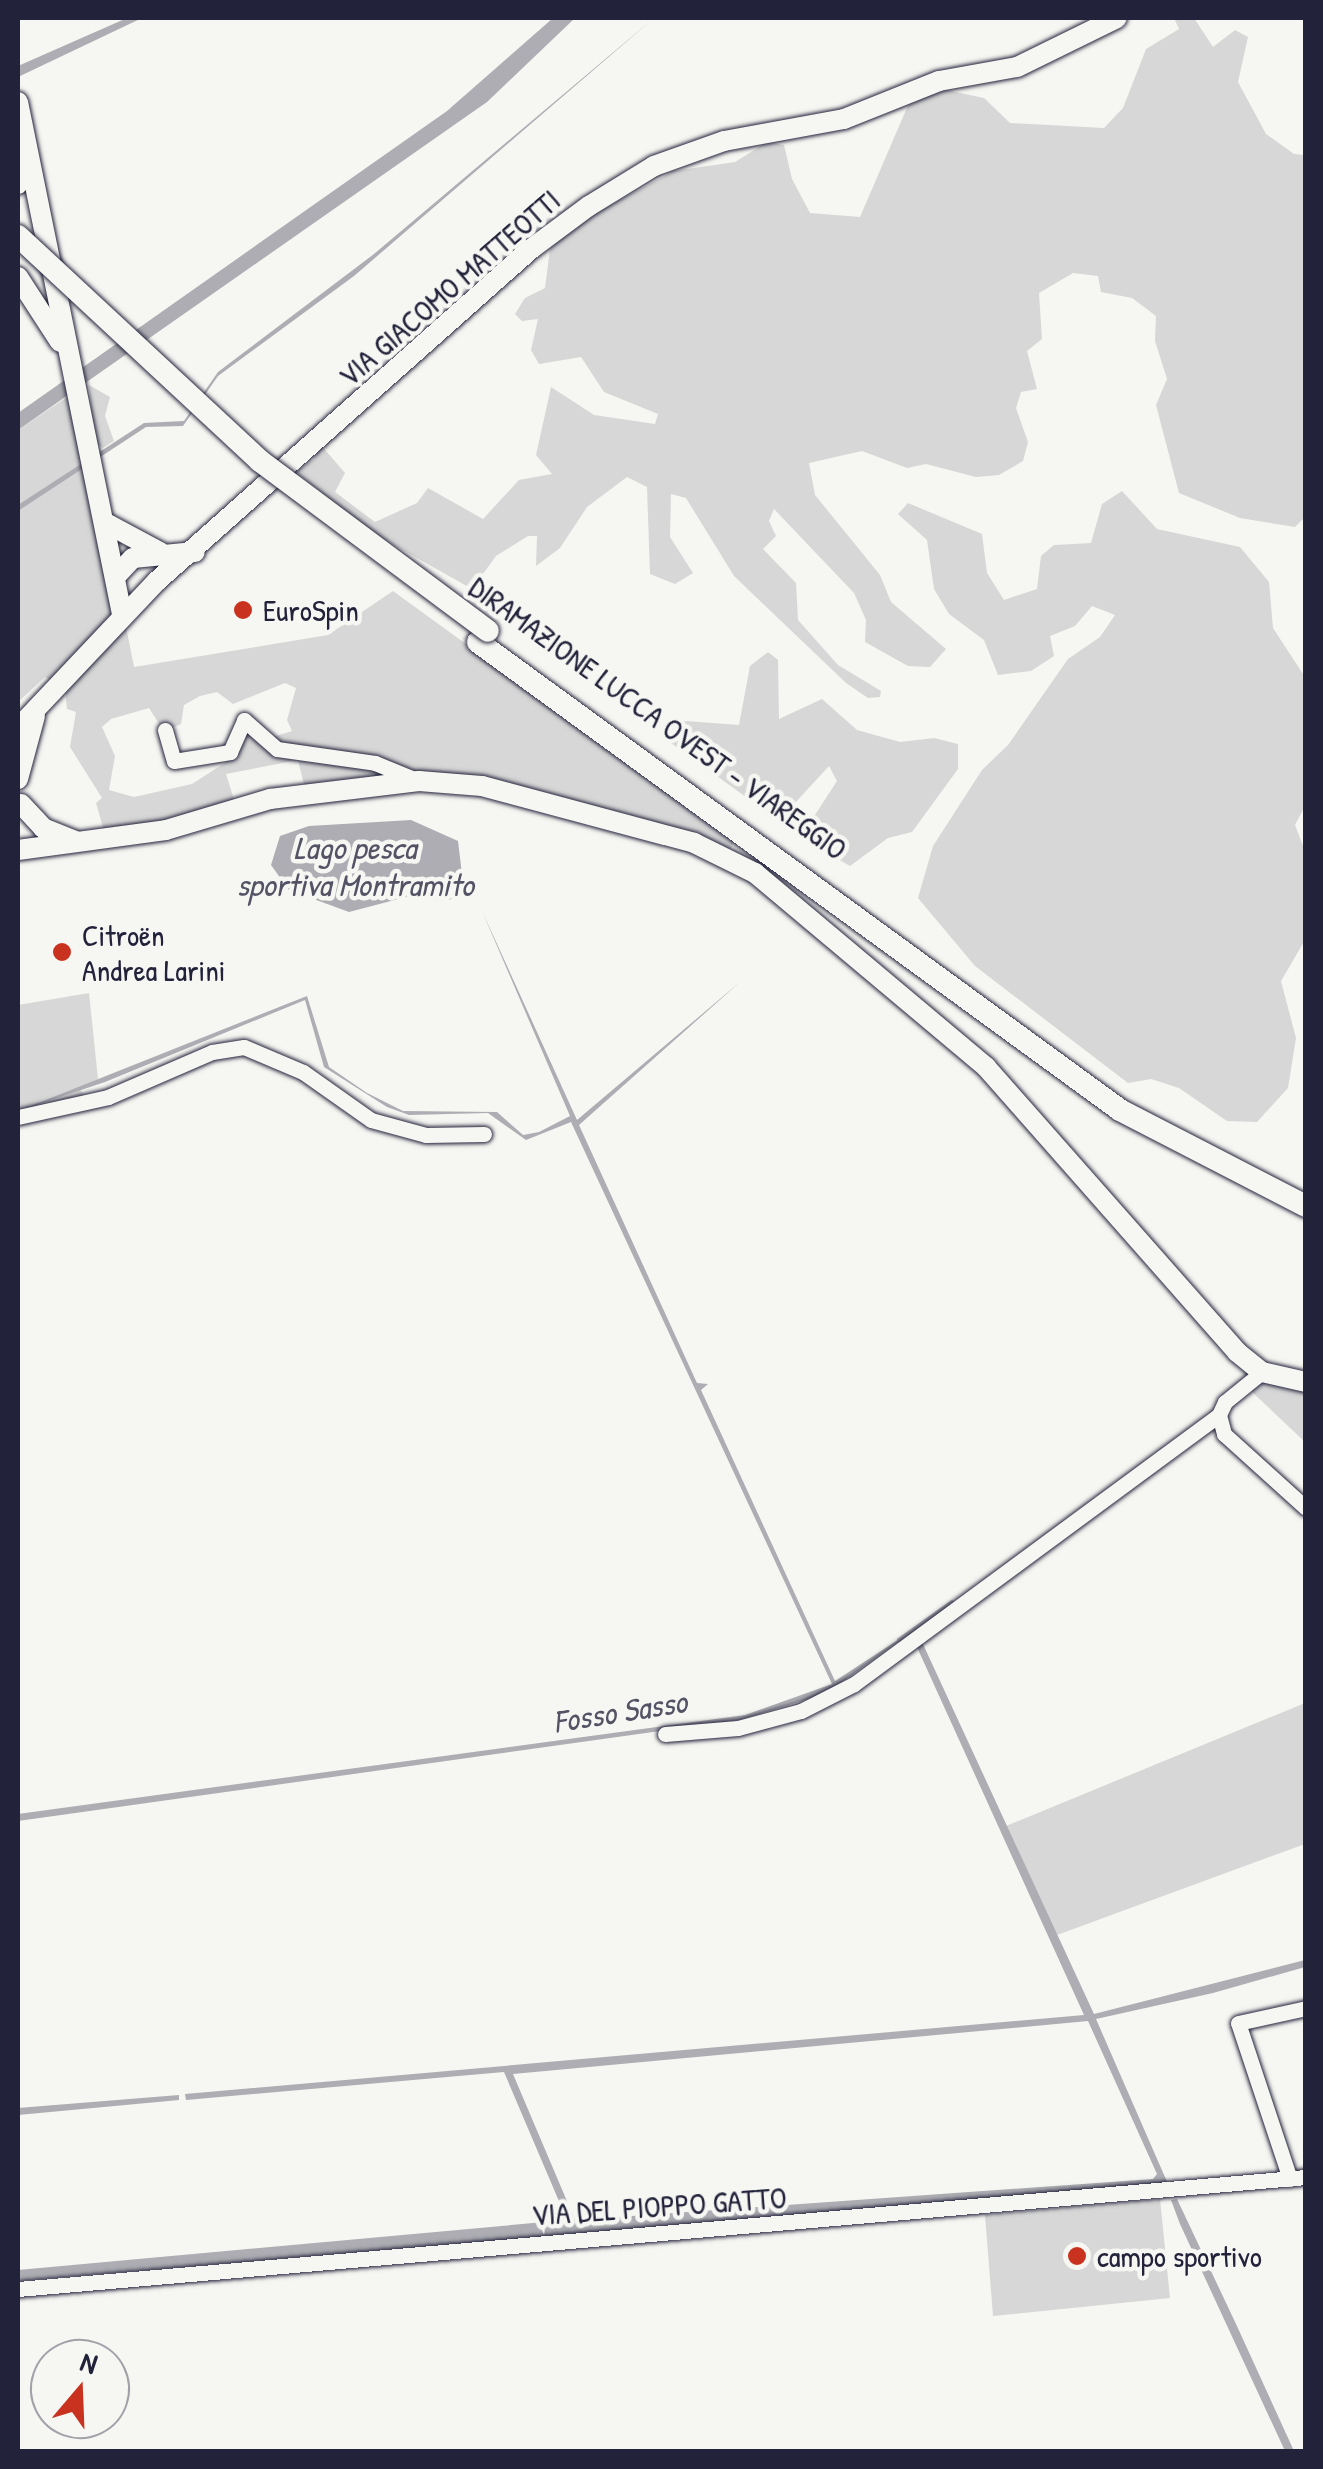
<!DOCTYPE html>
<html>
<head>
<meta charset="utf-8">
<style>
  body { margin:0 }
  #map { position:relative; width:1323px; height:2469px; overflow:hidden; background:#f6f6f2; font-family:"Patrick Hand",sans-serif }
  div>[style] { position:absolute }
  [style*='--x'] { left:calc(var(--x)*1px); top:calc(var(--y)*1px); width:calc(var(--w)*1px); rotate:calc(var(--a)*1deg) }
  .green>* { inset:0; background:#d7d7d7 }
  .water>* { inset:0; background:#adadb3 }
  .stream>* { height:4px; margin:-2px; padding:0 2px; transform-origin:2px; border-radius:2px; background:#adadb3 }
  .roads { filter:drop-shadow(0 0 2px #22223b) drop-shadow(0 0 2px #22223b) }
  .minor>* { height:15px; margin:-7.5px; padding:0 7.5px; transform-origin:7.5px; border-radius:7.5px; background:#f6f6f2 }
  .major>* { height:20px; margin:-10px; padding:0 10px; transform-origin:10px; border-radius:10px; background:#f6f6f2 }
  .highway>* { height:22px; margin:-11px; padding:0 11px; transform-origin:11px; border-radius:11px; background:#f6f6f2 }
  .bridges { filter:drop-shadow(0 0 2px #22223b) drop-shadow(0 0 2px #22223b) }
  .highway-bridge>* { height:22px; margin:-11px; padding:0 11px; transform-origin:11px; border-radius:11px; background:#f6f6f2 }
  .dots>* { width:28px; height:28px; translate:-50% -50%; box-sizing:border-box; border:5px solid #f6f6f2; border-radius:50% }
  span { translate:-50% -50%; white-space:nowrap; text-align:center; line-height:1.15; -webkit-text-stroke:9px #f6f6f2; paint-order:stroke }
  .street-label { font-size:30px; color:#22223b }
  .poi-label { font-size:30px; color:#22223b }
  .left { translate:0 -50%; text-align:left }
  .water-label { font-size:32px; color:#535365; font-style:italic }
  .frame { position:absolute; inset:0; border:20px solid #22223b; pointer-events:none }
  .north { position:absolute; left:30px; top:2339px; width:100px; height:100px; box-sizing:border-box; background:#f6f6f2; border:2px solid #a1a1a9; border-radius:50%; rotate:19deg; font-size:28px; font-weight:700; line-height:40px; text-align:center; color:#22223b }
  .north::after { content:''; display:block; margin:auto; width:35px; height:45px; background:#c8321e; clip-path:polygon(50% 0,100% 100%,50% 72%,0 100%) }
</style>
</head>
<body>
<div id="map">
  <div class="green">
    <div style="clip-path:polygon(1174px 18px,1194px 18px,1213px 47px,1235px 30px,1248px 37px,1238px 82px,1266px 134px,1294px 154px,1305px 155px,1305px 517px,1295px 527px,1240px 518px,1179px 493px,1156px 405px,1167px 379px,1155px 341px,1156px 316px,1132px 298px,1101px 292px,1098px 276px,1073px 273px,1039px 293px,1042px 339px,1027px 351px,1037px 389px,1021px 392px,1016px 408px,1028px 442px,1023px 461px,999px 475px,976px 477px,926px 464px,907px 468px,862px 451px,809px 463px,815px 495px,880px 575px,891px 602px,946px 649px,930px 667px,908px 666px,865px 642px,866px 620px,854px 593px,774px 509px,769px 521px,776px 536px,763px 549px,796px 583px,798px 620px,838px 665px,881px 691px,880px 697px,868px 698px,846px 683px,734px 576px,686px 498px,671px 494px,670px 537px,693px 573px,675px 584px,650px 574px,647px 487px,627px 477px,587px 507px,560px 548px,536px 566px,537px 536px,528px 536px,496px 556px,472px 589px,369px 531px,296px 472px,313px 460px,320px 444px,345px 473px,335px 492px,375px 522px,417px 503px,428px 488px,483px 519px,519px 480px,552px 474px,536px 455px,551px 387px,594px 415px,655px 424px,658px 414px,604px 392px,581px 357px,539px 364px,531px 350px,538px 319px,522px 321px,515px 314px,525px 298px,545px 288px,550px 249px,564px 230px,674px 171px,735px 162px,767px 142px,784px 145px,792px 179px,810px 213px,860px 217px,909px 103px,937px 88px,984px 98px,1010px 123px,1104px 128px,1123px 108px,1146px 49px,1179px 29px)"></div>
    <div style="clip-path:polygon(89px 385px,110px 397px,105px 416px,114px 441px,103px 448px,94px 441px)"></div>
    <div style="clip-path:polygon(evenodd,79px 389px,134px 667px,328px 635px,393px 591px,736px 840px,724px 858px,482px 786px,306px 793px,298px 760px,226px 774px,237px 809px,104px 831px,96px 803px,102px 798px,70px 747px,76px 712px,67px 709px,65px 689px,45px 677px,18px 702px,18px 430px,79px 389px,285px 683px,296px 688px,287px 720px,292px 731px,260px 741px,247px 734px,234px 757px,192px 784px,134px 797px,109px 790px,115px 756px,102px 727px,111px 719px,149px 708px,160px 725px,172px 728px,181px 724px,184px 705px,200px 696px,217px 692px,233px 704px,285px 683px)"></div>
    <div style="clip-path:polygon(1122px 491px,1157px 529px,1240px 547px,1269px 582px,1273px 628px,1305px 677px,1305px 806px,1295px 825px,1305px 851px,1305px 940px,1281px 981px,1296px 1038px,1288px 1088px,1257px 1122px,1227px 1121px,1179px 1088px,1151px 1079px,1128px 1083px,975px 966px,918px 898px,933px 846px,982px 770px,1008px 745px,1068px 659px,1100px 637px,1115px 615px,1092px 606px,1075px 626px,1050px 636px,1054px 656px,1031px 671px,998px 675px,984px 640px,949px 614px,934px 589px,927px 540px,898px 514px,908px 503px,982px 534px,987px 573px,1004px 600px,1037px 589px,1041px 556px,1054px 545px,1091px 543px,1102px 504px)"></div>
    <div style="clip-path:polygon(768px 652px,778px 660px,779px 719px,822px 699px,857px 730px,900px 742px,934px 738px,958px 744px,958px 769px,912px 832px,888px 838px,850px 866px,814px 845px,811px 821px,837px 781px,829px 766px,794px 804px,789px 828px,660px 735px,672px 720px,739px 725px,750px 666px)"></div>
    <div style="clip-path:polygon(89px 993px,98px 1079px,79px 1089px,90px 1100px,18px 1117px,18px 1005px)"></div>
    <div style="clip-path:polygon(1258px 1379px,1305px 1389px,1305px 1442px,1249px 1389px)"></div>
    <div style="clip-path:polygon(1305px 1703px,1305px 1844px,1057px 1935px,1006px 1826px)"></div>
    <div style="clip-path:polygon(1160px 2199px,1170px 2298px,993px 2316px,985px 2215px)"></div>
  </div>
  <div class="water">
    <div style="clip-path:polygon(127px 18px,142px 18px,18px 77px,18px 66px)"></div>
    <div style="clip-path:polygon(553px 18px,575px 18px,487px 102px,18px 430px,18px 413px,447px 111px)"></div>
    <div style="clip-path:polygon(654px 18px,354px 276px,218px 376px,183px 426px,146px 427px,18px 511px,18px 505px,144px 423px,184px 421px,218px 372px,374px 254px)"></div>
    <div style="clip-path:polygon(411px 820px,458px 841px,464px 891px,449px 900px,406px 897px,349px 912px,289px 890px,271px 865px,280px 836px,309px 826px)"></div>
    <div style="clip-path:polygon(482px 911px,577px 1120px,740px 982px,579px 1125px,697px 1383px,708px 1384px,701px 1390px,835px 1681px,933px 1617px,825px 1694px,739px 1720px,18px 1821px,18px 1814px,745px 1715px,832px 1684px,571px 1122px,526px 1140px,488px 1113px,409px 1115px,387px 1107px,324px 1067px,305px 1000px,105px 1082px,18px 1111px,307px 996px,329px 1067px,367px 1093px,403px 1111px,497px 1112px,523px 1135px,539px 1132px,570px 1116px)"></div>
    <div style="clip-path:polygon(evenodd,922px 1642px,1094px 2014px,1305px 1960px,1305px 1967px,1213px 1993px,1096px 2019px,1168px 2184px,18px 2281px,18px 2270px,567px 2220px,504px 2072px,186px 2100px,185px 2094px,1084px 2015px,916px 1645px,922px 1642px,1088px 2021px,1157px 2174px,1153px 2179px,575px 2220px,513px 2074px,1088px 2021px)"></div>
    <div style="clip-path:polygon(179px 2095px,179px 2100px,18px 2115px,18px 2108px)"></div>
    <div style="clip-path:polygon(1177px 2199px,1236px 2324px,1294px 2451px,1285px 2451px,1180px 2224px,1171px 2200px)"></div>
  </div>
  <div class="stream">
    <div style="--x:899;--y:1640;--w:65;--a:-35.6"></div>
  </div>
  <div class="roads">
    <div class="minor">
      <div style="--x:165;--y:730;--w:32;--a:74"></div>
      <div style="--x:174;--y:761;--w:57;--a:-9.1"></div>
      <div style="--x:230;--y:752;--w:35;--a:-66"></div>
      <div style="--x:244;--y:720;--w:44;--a:41.3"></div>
      <div style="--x:277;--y:749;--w:99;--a:8.1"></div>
      <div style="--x:375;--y:763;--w:48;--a:22.2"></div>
      <div style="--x:18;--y:1117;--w:92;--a:-12.5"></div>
      <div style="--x:108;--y:1097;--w:113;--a:-23.4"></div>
      <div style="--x:212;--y:1052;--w:32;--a:-9"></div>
      <div style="--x:244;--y:1047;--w:64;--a:23"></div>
      <div style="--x:303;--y:1072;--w:83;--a:35.2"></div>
      <div style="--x:371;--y:1120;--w:57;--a:15.3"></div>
      <div style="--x:426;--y:1135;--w:58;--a:-1"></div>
      <div style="--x:1262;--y:1372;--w:48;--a:141"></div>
      <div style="--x:1225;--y:1402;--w:14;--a:115"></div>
      <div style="--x:1219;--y:1415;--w:20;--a:75"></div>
      <div style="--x:1224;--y:1434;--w:110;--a:42.1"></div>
      <div style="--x:665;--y:1734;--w:73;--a:-4.7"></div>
      <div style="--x:738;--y:1728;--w:65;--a:-15.1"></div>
      <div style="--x:801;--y:1711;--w:59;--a:-27"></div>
      <div style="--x:854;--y:1684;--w:453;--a:-36.4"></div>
      <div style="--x:1290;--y:2179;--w:164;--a:-108.4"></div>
      <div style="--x:1238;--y:2023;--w:70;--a:-12.4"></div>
      <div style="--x:18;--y:2289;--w:1293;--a:-4.97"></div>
    </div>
    <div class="major">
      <div style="--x:18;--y:102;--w:522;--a:78.52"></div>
      <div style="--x:18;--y:184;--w:36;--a:-80"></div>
      <div style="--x:18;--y:277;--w:77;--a:57.1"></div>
      <div style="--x:104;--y:522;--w:64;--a:28.2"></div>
      <div style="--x:117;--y:575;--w:23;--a:-47"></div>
      <div style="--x:133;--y:558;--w:62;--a:-5.5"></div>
      <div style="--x:18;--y:728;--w:202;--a:-46.6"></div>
      <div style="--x:157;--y:581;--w:500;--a:-41.6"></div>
      <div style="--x:531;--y:249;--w:72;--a:-36.6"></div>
      <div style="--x:589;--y:206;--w:76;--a:-31.6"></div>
      <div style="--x:654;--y:166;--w:74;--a:-19.7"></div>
      <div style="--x:724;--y:141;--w:122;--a:-10.4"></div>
      <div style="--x:844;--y:119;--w:102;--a:-21.8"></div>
      <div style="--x:939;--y:81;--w:79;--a:-10.2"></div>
      <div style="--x:1017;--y:67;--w:111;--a:-26.1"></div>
      <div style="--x:18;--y:779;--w:65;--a:-74.9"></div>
      <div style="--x:21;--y:804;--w:33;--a:47"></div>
      <div style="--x:43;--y:828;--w:35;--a:22"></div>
      <div style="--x:18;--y:850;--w:149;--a:-7.7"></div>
      <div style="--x:166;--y:830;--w:109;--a:-16.6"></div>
      <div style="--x:270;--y:799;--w:150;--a:-6.9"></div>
      <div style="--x:419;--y:781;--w:63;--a:4.5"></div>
      <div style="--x:482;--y:786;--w:220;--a:15"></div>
      <div style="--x:694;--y:843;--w:68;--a:26.2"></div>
      <div style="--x:755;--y:873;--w:302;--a:40"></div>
      <div style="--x:986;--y:1067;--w:380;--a:48.6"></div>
      <div style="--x:1237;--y:1352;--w:32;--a:39"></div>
      <div style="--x:1262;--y:1372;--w:45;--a:12.8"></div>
    </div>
    <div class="highway">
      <div style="--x:478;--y:642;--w:794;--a:36.09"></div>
      <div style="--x:1120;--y:1110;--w:209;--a:27.3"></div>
    </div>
  </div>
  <div class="bridges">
    <div class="highway-bridge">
      <div style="--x:18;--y:236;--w:330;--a:42.9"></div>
      <div style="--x:260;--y:461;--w:284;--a:36.7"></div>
    </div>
  </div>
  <div class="dots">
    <div style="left:243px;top:610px;background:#c8321e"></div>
    <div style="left:62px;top:952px;background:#c8321e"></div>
    <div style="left:1077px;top:2256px;background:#c8321e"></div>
  </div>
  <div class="street-label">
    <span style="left:449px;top:288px;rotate:-41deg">VIA GIACOMO MATTEOTTI</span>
    <span style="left:658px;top:718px;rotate:36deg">DIRAMAZIONE LUCCA OVEST - VIAREGGIO</span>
    <span style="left:659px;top:2206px;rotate:-4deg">VIA DEL PIOPPO GATTO</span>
  </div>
  <div class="poi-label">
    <span class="left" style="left:263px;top:610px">EuroSpin</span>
    <span class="left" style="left:82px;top:952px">Citroën<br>Andrea Larini</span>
    <span class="left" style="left:1097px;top:2256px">campo sportivo</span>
  </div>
  <div class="water-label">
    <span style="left:355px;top:867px">Lago pesca<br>sportiva Montramito</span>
    <span style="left:620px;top:1712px;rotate:-9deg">Fosso Sasso</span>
  </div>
  <div class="frame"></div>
  <div class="north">N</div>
</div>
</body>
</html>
